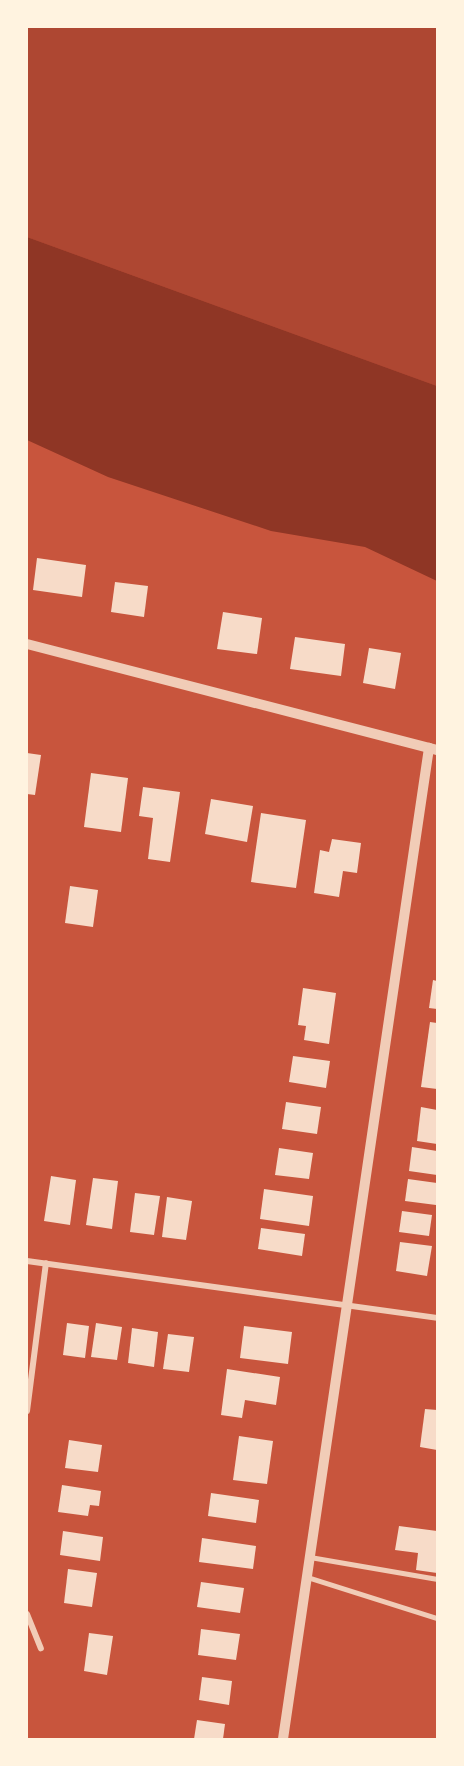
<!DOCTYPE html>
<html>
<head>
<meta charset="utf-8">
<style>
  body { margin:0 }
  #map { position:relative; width:464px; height:1766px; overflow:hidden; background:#c8553d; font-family:Jost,sans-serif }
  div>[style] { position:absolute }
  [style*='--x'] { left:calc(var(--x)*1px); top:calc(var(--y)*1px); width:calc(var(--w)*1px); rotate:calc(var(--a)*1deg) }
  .green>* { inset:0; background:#ae4732 }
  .water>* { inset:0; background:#8f3625 }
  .building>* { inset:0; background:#f7dbc8 }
  .service>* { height:4.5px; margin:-2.25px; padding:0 2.25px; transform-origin:2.25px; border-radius:2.25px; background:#f1ccb7 }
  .minor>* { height:6px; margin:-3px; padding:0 3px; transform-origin:3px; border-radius:3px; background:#f1ccb7 }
  .tertiary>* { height:10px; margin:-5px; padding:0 5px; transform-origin:5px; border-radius:5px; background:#f1ccb7 }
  span { translate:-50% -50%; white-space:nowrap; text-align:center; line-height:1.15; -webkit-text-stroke:5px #fff3e0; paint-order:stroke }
  .frame { position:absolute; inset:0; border:28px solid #fff3e0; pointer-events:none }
</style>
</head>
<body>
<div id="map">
  <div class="green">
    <div style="clip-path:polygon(27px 27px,437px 27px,437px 386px,27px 237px)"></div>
  </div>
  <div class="water">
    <div style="clip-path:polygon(27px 237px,437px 386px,437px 581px,365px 547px,271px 531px,108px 477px,27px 440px)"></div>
  </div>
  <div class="building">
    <div style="clip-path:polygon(37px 558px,86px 565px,82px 597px,33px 590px)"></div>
    <div style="clip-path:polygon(115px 582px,148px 586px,144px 617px,111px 612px)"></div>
    <div style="clip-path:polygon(223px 612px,262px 618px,257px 654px,217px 649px)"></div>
    <div style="clip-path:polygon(295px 637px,345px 644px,341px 676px,290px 669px)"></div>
    <div style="clip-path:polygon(369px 648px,401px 653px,395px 689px,363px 683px)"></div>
    <div style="clip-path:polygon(27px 753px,41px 755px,35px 795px,27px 794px)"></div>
    <div style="clip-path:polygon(91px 773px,128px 778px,121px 832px,84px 827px)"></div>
    <div style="clip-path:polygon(143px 787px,180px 792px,170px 862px,148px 859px,153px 818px,139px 816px)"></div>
    <div style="clip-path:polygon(211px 799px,253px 806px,247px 842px,205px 834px)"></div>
    <div style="clip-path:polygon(261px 813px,306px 820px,296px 888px,251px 882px)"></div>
    <div style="clip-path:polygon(332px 839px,361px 843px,357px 873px,343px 871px,339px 897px,314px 893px,320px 850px,329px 852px)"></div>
    <div style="clip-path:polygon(70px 886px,98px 890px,93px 927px,65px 923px)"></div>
    <div style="clip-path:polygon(433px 980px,437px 981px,437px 1009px,429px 1008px)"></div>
    <div style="clip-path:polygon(303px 988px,336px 993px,329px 1044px,304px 1040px,306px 1026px,298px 1025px)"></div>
    <div style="clip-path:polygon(430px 1022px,437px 1023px,437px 1089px,421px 1087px)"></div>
    <div style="clip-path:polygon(293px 1056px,330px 1061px,326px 1088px,289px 1082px)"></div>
    <div style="clip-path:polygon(286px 1102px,321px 1107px,317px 1134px,282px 1129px)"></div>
    <div style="clip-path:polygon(421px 1107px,437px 1110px,437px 1144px,417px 1141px)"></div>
    <div style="clip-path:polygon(412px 1147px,437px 1151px,437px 1175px,409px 1171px)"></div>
    <div style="clip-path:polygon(279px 1148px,313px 1153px,309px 1179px,275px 1175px)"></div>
    <div style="clip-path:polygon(51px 1176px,76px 1180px,70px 1225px,44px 1221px)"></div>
    <div style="clip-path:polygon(93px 1178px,118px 1181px,112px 1229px,86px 1225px)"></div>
    <div style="clip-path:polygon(408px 1179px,437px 1183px,436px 1205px,405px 1201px)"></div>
    <div style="clip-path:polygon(264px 1189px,313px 1196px,309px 1226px,260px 1219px)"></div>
    <div style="clip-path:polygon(135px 1193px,160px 1196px,154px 1235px,130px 1232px)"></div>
    <div style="clip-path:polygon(167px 1197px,192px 1201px,186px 1240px,162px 1237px)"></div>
    <div style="clip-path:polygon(402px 1211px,432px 1215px,429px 1236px,399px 1232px)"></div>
    <div style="clip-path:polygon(261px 1228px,305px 1234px,302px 1256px,258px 1249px)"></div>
    <div style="clip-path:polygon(400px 1242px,432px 1246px,427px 1276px,396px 1271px)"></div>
    <div style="clip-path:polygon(67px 1323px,89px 1326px,85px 1358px,63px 1355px)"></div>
    <div style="clip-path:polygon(96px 1323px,122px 1327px,117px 1360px,91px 1357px)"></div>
    <div style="clip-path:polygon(244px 1326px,292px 1332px,288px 1364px,240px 1358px)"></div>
    <div style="clip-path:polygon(132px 1328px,158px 1332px,154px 1367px,128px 1363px)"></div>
    <div style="clip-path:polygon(168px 1334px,194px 1337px,189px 1372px,163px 1369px)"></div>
    <div style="clip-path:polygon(227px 1369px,280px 1377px,276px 1405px,245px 1400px,242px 1418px,221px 1415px)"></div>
    <div style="clip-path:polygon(425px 1409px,437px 1410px,437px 1450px,420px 1447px)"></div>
    <div style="clip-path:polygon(239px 1436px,273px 1441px,267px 1484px,233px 1480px)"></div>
    <div style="clip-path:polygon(69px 1440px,102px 1445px,98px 1472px,65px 1468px)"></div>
    <div style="clip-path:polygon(62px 1485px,101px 1491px,99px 1506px,90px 1505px,88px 1516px,58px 1512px)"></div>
    <div style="clip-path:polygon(211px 1493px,259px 1500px,256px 1523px,208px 1516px)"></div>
    <div style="clip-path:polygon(399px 1526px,437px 1531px,437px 1573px,416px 1570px,418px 1553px,395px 1550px)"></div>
    <div style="clip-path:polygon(63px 1531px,103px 1537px,100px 1561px,60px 1555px)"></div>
    <div style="clip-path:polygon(202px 1538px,256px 1546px,253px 1569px,199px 1562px)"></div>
    <div style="clip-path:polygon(68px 1569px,97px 1573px,92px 1607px,64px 1603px)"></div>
    <div style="clip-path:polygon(201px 1582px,244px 1588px,240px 1613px,197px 1607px)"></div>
    <div style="clip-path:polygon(201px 1629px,240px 1634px,236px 1660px,198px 1655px)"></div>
    <div style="clip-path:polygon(89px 1633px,113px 1636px,107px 1675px,84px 1671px)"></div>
    <div style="clip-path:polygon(202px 1677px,232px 1681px,229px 1705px,199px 1700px)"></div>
    <div style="clip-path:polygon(197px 1720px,225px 1724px,223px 1739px,194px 1739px)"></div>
  </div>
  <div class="service">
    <div style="--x:310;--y:1557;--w:129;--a:9.8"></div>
    <div style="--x:307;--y:1577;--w:136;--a:17.5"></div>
  </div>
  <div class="minor">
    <div style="--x:27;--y:1261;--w:414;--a:7.9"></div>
    <div style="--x:27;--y:1411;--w:149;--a:-82.7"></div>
    <div style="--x:27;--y:1614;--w:37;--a:68"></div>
  </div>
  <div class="tertiary">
    <div style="--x:27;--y:644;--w:423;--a:14.5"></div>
    <div style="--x:283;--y:1739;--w:1002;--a:-81.62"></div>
  </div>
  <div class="frame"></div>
</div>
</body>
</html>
